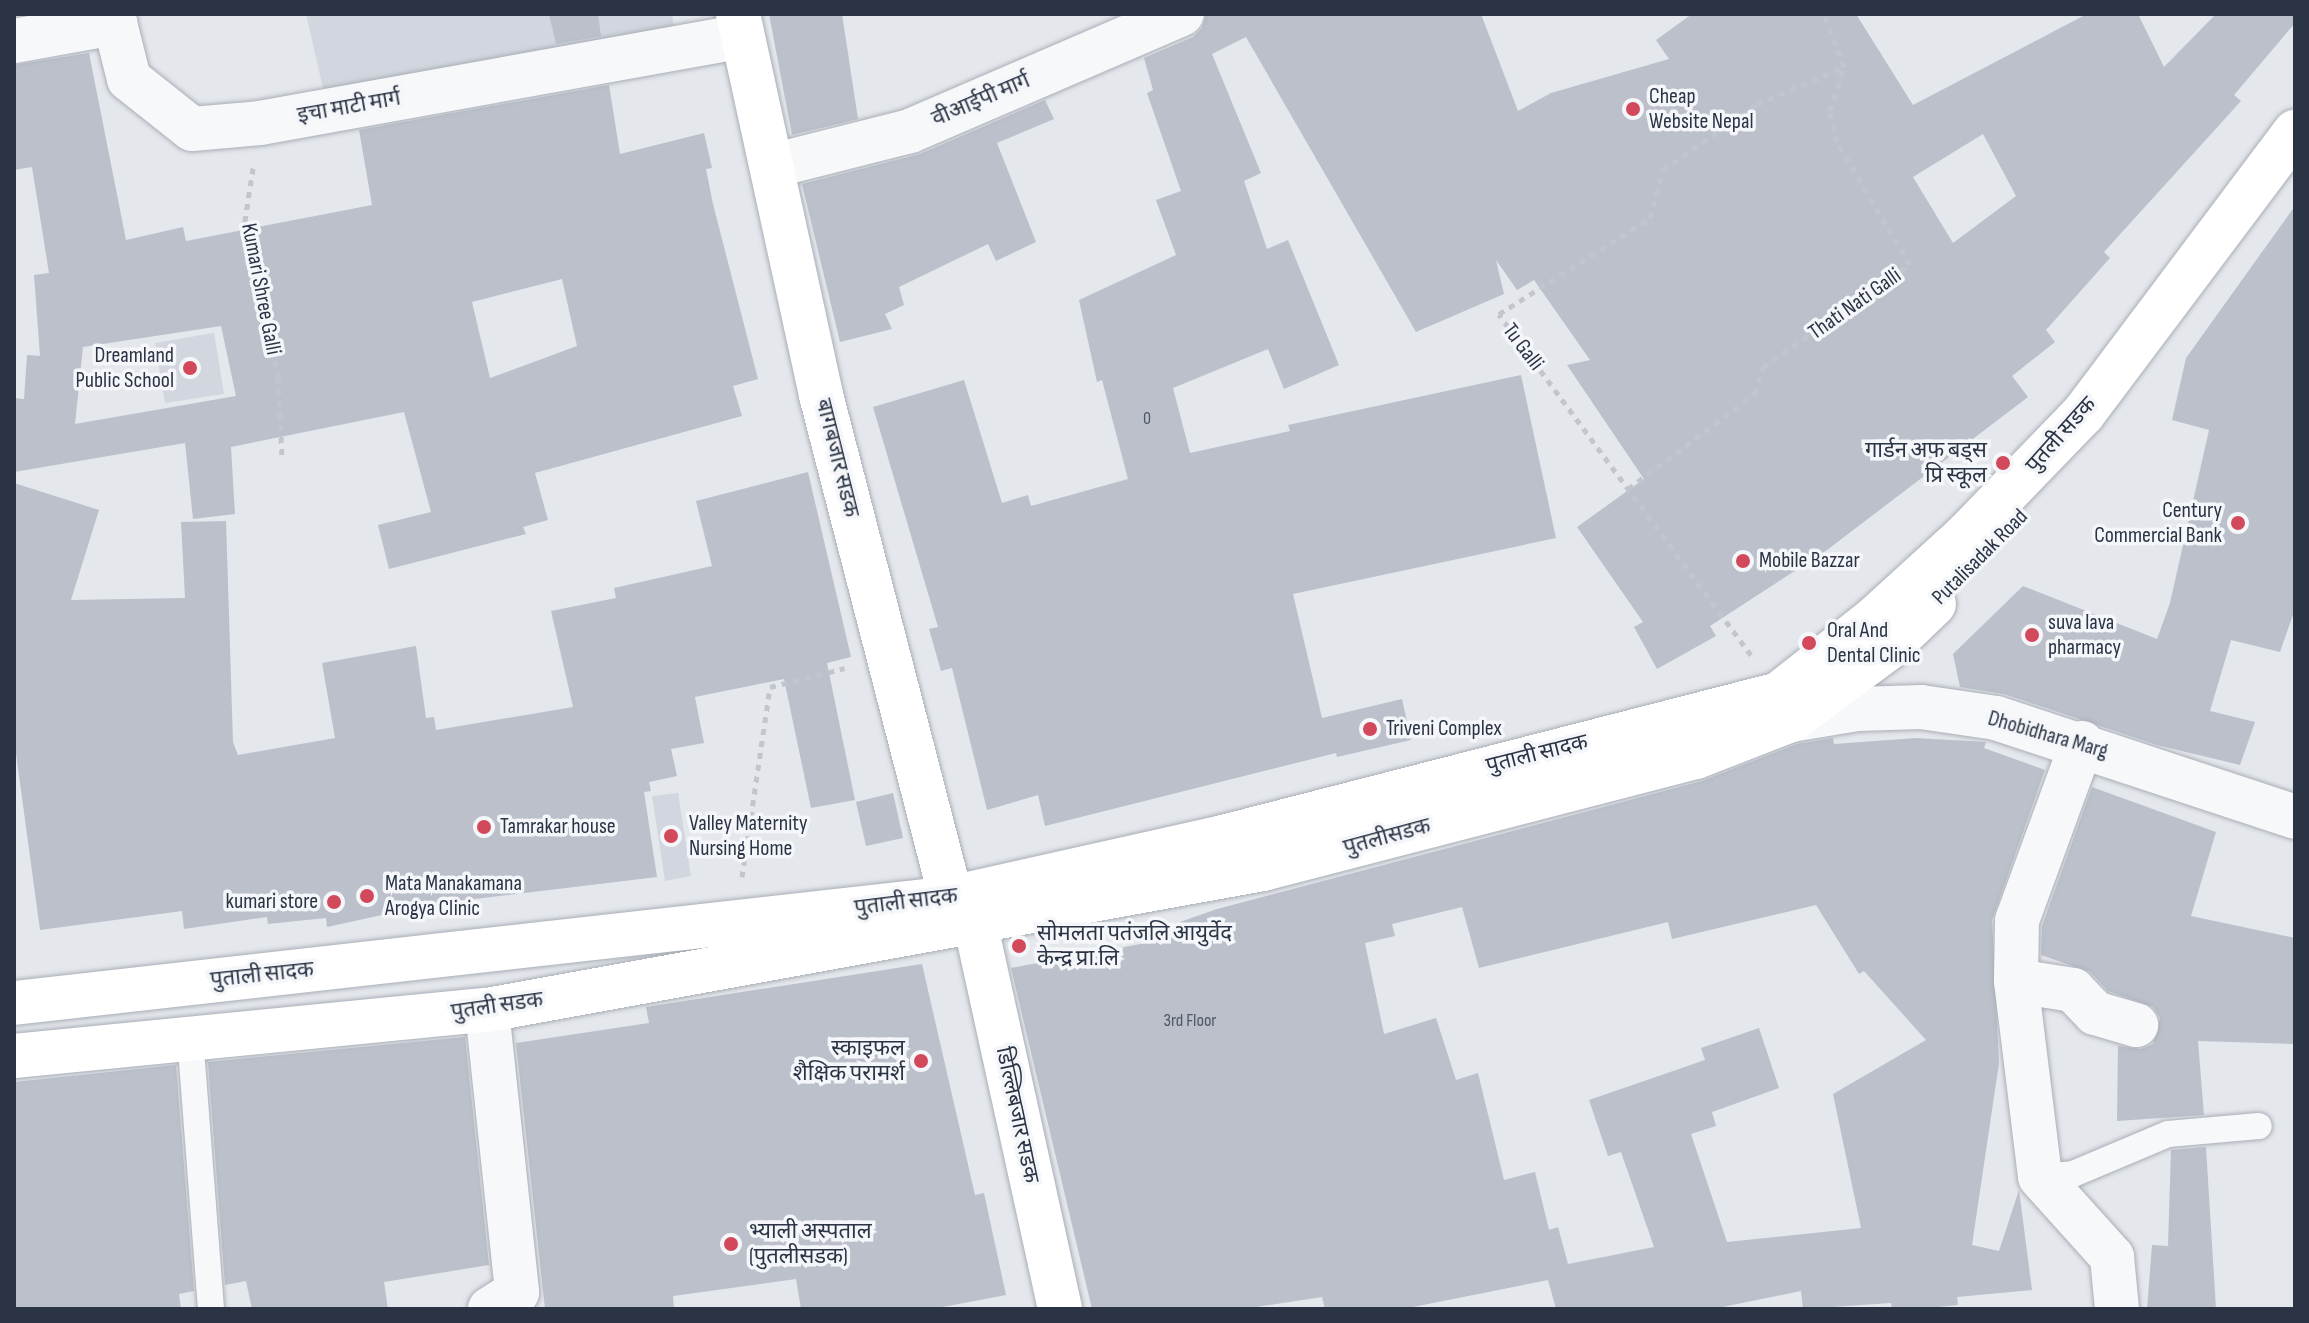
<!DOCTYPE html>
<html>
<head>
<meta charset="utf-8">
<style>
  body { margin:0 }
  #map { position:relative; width:2309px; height:1323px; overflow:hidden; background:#e4e7ec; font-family:"Sofia Sans Condensed","Noto Sans Devanagari",sans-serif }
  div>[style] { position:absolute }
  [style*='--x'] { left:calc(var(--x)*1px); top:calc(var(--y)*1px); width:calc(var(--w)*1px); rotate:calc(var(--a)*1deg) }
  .built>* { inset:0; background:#d2d6de }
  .building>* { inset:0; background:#bbc0ca }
  .path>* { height:5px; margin-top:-2.5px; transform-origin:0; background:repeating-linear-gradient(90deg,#c2c5cb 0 6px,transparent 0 12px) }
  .roads { filter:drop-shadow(0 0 2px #a9aeb7) drop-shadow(0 0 2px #a9aeb7) }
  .service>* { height:26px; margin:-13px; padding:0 13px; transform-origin:13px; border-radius:13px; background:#f7f8fa }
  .minor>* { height:44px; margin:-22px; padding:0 22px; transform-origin:22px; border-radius:22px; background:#f7f8fa }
  .secondary>* { height:44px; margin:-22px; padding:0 22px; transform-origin:22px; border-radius:22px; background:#fff }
  .primary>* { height:44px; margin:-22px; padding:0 22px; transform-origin:22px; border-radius:22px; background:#fff }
  .dots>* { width:22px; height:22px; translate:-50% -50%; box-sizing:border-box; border:4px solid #f4f6f9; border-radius:50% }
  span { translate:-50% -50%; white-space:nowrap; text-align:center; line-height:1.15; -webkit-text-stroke:7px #f4f6f9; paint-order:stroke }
  .number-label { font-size:18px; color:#4f5766 }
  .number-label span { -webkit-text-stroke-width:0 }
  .poi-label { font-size:22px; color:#2b3445 }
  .left { translate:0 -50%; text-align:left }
  .right { translate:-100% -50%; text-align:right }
  .street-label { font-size:22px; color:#2b3445 }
  .frame { position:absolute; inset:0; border:16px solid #2b3445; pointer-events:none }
</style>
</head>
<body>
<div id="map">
  <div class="built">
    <div style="clip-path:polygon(306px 14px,672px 14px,676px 39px,325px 97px)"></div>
    <div style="clip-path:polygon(214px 333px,224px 394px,165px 403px,155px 343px)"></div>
    <div style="clip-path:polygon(678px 793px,691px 876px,665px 881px,652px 796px)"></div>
  </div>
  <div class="building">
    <div style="clip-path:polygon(549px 14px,598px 14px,601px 36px,556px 44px)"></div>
    <div style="clip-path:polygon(769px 14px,842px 14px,858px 119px,792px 135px)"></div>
    <div style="clip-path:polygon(evenodd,1206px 14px,1481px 14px,1518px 111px,1551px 93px,1669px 59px,1656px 40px,1692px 14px,1856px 14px,1913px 105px,2087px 14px,2138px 14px,2164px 67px,2216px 14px,2295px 14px,2295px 23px,2234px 95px,2241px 101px,2104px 252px,2110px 258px,2046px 330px,2055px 342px,2012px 376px,2028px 397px,1827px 550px,1710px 626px,1716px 636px,1657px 669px,1634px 627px,1643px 622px,1577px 527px,1644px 479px,1567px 365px,1590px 360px,1534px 280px,1517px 290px,1496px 260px,1504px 294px,1416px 332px,1246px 37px,1212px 54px,1261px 173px,1244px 181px,1267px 249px,1288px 240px,1339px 365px,1284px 389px,1268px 349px,1173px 388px,1190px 453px,1290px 431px,1288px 425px,1521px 375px,1556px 538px,1293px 594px,1322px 718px,1402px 699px,1411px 740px,1337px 757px,1336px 753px,1045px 826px,1038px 795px,987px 810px,952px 668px,941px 671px,929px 629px,938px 627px,873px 407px,964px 380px,1002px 503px,1028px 495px,1031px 506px,1128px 479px,1102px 380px,1097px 382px,1079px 300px,1176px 255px,1156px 200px,1181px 191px,1147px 93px,1153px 90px,1144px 58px,1193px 37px,1202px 28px,1206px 14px,1983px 134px,2016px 196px,1953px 243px,1913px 177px,1983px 134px)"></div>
    <div style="clip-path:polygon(evenodd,89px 53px,126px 240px,183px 227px,186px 241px,372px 205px,359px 130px,609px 85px,620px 154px,704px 133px,712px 168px,706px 169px,713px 204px,758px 379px,733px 386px,742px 416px,535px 473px,548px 520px,523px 527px,526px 534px,389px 569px,378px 525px,431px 512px,404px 412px,231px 447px,235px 514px,193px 519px,185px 443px,14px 472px,14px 398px,24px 399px,27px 355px,40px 356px,34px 275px,49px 273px,32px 167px,14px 170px,14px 65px,89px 53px,562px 279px,577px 346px,490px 378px,472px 302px,562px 279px,89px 53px,221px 326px,236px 396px,75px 424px,83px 347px,221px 326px)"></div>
    <div style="clip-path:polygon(1045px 100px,1054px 119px,997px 143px,1036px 242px,996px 261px,988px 244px,899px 287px,904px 305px,885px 314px,892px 329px,840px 342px,802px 184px,920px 154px)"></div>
    <div style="clip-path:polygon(2295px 206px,2295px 609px,2280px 652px,2231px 640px,2210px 711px,2255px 722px,2240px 765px,2157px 745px,2004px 694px,1960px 687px,1953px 654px,2023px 586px,2157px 639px,2170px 603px,2209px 430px,2172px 420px,2186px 358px)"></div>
    <div style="clip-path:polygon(808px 472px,851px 657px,827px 663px,855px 800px,811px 808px,784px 679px,695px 697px,704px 743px,671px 749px,677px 776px,649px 782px,651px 791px,644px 792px,657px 877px,432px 904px,327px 927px,326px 918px,268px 924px,267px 917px,184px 929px,182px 911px,40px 930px,14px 739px,14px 483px,99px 510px,71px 600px,185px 598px,181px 522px,226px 521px,233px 742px,238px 755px,335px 738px,322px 663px,416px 646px,426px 718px,434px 717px,436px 730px,573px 707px,551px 611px,616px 598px,614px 588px,712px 566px,696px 501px)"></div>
    <div style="clip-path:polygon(evenodd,1833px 738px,1834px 744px,1916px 738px,1986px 742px,1984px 748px,2045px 770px,1992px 920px,1999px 1063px,1972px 1245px,1999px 1251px,2019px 1190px,2032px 1290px,1957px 1297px,1958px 1305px,1918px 1309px,1892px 1309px,1891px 1303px,1803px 1309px,1801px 1291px,1713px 1309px,1556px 1309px,1548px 1280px,1403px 1309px,1325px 1309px,1322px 1297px,1243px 1309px,1092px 1309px,1011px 968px,1184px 936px,1180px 922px,1217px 909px,1702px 781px,1797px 744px,1833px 738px,1816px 905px,1859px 974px,1864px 971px,1926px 1040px,1833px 1094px,1861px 1228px,1727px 1242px,1691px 1134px,1716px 1126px,1712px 1112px,1779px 1088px,1759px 1028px,1701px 1048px,1705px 1060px,1589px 1100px,1608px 1156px,1621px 1152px,1654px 1247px,1568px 1264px,1558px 1227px,1549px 1230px,1535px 1172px,1504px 1180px,1478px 1073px,1456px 1080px,1436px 1018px,1384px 1034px,1365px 943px,1395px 936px,1392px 924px,1462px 907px,1479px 968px,1668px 922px,1672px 939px,1816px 905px)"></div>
    <div style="clip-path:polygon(2092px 787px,2216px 832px,2191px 916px,2295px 938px,2295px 1044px,2198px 1041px,2204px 1115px,2117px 1121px,2118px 1046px,2141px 1049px,2153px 1044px,2160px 1018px,2153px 1007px,2108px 991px,2090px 972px,2041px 955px,2042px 926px)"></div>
    <div style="clip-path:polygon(893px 793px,903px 838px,866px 846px,856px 802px)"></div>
    <div style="clip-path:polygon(922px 964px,975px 1195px,984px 1193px,1006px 1295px,932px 1309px,801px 1309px,796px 1279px,673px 1296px,674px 1309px,545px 1309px,516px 1043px,649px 1023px,646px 1007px)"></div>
    <div style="clip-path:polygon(465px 1037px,489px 1265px,384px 1282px,388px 1309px,252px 1309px,246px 1281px,225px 1285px,208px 1062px)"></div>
    <div style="clip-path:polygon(176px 1065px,194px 1291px,179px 1294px,181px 1309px,14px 1309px,14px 1082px)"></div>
    <div style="clip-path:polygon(2206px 1147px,2216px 1309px,2147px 1309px,2152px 1245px,2168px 1246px,2171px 1150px)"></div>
  </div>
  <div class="path">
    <div style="--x:253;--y:168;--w:53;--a:98.7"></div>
    <div style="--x:245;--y:220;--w:160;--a:78.1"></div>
    <div style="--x:278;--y:377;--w:78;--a:87.1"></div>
    <div style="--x:1628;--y:489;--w:159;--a:-36.8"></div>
    <div style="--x:1755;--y:394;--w:28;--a:-73"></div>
    <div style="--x:1763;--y:367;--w:179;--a:-34.8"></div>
    <div style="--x:1910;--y:265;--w:143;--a:-120.7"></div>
    <div style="--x:1837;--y:142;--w:32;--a:-103"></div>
    <div style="--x:1830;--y:111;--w:46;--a:-72.3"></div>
    <div style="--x:1844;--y:67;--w:57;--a:-110.7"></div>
    <div style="--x:1751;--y:655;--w:424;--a:-126.5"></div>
    <div style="--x:1499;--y:314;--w:179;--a:-32.4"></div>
    <div style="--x:1650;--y:218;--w:50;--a:-74.8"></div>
    <div style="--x:1663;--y:170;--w:115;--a:-35.1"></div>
    <div style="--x:1757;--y:104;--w:95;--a:-23"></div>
    <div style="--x:742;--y:877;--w:192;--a:-81.6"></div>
    <div style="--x:770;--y:687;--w:77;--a:-14.2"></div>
  </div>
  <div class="roads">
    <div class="service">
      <div style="--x:190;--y:1036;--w:274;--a:85.6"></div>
      <div style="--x:2040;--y:1177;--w:33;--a:-5"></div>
      <div style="--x:2073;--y:1174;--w:103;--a:-22.8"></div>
      <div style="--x:2168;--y:1134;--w:91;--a:-5"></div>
    </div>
    <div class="minor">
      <div style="--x:14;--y:41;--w:103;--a:-10.1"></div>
      <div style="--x:115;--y:23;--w:58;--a:76"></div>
      <div style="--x:129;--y:79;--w:80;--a:38.4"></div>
      <div style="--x:192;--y:129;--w:68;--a:-5"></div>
      <div style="--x:260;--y:123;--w:490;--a:-10.2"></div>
      <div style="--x:772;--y:166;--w:142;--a:-14.2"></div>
      <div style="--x:910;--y:131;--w:296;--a:-23.3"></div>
      <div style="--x:1791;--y:720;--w:67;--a:-9.5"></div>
      <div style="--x:1857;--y:709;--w:64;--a:-1.8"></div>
      <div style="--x:1921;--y:707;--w:76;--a:8.3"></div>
      <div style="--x:1996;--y:718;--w:315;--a:18.3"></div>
      <div style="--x:2082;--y:743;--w:189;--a:110.1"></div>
      <div style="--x:2017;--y:921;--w:60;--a:91"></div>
      <div style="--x:2016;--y:981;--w:197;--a:83"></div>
      <div style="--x:2040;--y:1177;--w:108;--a:48"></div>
      <div style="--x:2112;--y:1257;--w:52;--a:84.5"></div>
      <div style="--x:2016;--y:981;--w:58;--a:9"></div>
      <div style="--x:2073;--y:990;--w:32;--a:46"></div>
      <div style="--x:2095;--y:1013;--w:43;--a:16.3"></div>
      <div style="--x:487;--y:1010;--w:284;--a:83.9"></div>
      <div style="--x:517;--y:1292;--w:32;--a:148"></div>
    </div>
    <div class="secondary">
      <div style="--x:738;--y:14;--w:390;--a:77.7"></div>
      <div style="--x:821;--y:395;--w:520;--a:75.51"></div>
      <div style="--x:951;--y:898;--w:34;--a:45"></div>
      <div style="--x:975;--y:922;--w:396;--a:77.6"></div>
    </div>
    <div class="primary">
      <div style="--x:14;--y:1003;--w:943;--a:-6.39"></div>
      <div style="--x:951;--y:898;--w:279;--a:-12.6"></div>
      <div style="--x:1223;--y:837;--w:574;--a:-14.42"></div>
      <div style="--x:1779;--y:694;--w:121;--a:-38.3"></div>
      <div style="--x:1874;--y:619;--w:126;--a:-42.4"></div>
      <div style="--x:1967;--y:534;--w:167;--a:-46"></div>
      <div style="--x:2083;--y:414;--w:353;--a:-53.1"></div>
      <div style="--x:14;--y:1056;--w:475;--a:-5.6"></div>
      <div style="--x:487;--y:1010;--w:789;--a:-10.3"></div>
      <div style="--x:1263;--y:869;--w:447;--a:-14.5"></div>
      <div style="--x:1696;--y:757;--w:102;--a:-21.3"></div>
      <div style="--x:1791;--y:720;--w:119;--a:-36.5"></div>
      <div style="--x:1887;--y:649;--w:65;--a:-43.8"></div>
    </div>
  </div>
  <div class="dots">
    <div style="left:1633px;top:109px;background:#d1495b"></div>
    <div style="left:190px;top:368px;background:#d1495b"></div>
    <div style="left:2003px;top:463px;background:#d1495b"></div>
    <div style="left:2238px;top:523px;background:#d1495b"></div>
    <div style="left:1743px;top:561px;background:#d1495b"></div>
    <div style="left:2032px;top:635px;background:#d1495b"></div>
    <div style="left:1809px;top:643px;background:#d1495b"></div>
    <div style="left:1370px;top:729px;background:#d1495b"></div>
    <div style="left:484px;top:827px;background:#d1495b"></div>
    <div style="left:671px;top:836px;background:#d1495b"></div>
    <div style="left:367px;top:896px;background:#d1495b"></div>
    <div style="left:334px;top:902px;background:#d1495b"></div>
    <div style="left:1019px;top:946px;background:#d1495b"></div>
    <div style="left:921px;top:1061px;background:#d1495b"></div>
    <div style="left:731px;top:1244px;background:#d1495b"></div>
  </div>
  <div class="number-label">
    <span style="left:1147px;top:419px">0</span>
    <span style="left:1190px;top:1021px">3rd Floor</span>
  </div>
  <div class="poi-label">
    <span class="left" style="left:1649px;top:109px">Cheap<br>Website Nepal</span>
    <span class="right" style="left:174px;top:368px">Dreamland<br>Public School</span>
    <span class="right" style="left:1987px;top:463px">गार्डन अफ बड्स<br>प्रि स्कूल</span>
    <span class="right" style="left:2222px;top:523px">Century<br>Commercial Bank</span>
    <span class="left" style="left:1759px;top:561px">Mobile Bazzar</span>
    <span class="left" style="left:2048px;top:635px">suva lava<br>pharmacy</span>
    <span class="left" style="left:1827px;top:643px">Oral And<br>Dental Clinic</span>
    <span class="left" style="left:1386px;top:729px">Triveni Complex</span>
    <span class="left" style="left:689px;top:836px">Valley Maternity<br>Nursing Home</span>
    <span class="left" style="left:500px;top:827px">Tamrakar house</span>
    <span class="left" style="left:385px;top:896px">Mata Manakamana<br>Arogya Clinic</span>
    <span class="right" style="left:318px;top:902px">kumari store</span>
    <span class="left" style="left:1037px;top:946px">सोमलता पतंजलि आयुर्वेद<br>केन्द्र प्रा.लि</span>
    <span class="right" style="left:905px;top:1061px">स्काइफल<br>शैक्षिक परामर्श</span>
    <span class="left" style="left:749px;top:1244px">भ्याली अस्पताल<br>(पुतलीसडक)</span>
  </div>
  <div class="street-label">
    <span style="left:981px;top:100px;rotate:-23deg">वीआईपी मार्ग</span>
    <span style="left:349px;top:107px;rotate:-10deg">इचा माटी मार्ग</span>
    <span style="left:261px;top:289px;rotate:79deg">Kumari Shree Galli</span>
    <span style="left:1855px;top:304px;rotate:-35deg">Thati Nati Galli</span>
    <span style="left:1523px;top:347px;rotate:53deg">Tu Galli</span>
    <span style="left:2061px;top:435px;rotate:-48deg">पुतली सडक</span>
    <span style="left:837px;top:458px;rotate:76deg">बागबजार सडक</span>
    <span style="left:1980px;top:557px;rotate:-45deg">Putalisadak Road</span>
    <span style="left:2048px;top:735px;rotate:16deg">Dhobidhara Marg</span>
    <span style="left:1537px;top:754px;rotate:-14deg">पुताली सादक</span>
    <span style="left:1387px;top:837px;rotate:-15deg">पुतलीसडक</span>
    <span style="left:906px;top:902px;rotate:-7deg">पुताली सादक</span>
    <span style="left:262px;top:975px;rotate:-6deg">पुताली सादक</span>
    <span style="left:497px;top:1006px;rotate:-8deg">पुतली सडक</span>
    <span style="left:1017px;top:1115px;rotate:78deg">डिल्लिबजार सडक</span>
  </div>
  <div class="frame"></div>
</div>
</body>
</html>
